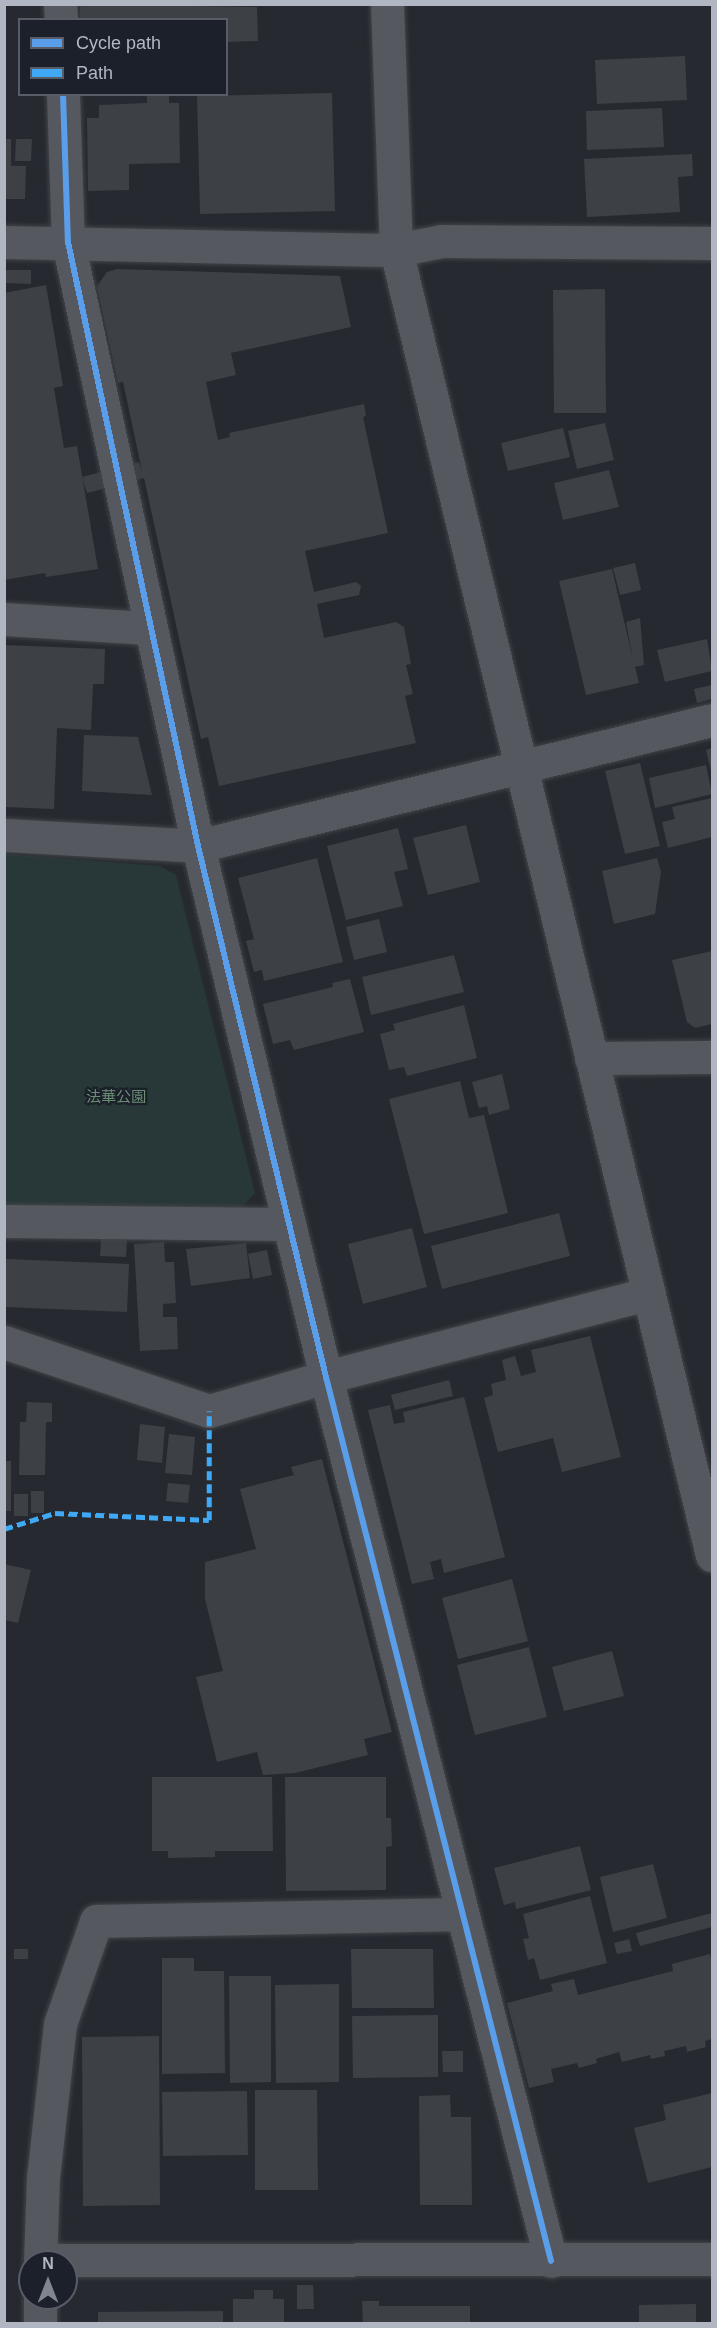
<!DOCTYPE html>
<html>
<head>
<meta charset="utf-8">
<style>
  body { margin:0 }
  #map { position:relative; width:717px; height:2328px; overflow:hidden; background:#262a30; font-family:Arial,"Noto Sans JP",sans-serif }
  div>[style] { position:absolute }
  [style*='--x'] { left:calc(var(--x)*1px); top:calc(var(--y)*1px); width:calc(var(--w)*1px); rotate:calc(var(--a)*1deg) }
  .green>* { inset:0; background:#283738 }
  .building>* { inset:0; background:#3d4045 }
  .roads { filter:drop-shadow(0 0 2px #424449) drop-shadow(0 0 2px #424449) }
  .minor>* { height:33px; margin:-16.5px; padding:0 16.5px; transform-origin:16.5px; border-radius:16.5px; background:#55585f }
  .tertiary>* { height:33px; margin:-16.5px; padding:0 16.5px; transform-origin:16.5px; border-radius:16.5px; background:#55585f }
  .quiet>* { height:4.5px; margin-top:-2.25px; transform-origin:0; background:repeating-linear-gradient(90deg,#3fa9f5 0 9px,transparent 0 13.5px) }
  .cycleway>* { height:6px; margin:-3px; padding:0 3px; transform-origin:3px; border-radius:3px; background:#5a9eea }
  span { translate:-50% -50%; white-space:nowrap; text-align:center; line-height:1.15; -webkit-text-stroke:4.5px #1b202a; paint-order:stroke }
  .park-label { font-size:15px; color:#6a8f74 }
  .frame { position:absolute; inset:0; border:6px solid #b0b6c2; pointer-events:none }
  .legend { position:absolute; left:18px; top:18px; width:210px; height:78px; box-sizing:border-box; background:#1b202a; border:2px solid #575c67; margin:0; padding:8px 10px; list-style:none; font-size:18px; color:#b0b6c2 }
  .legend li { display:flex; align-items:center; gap:12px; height:30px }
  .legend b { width:30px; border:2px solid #575c67 }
  .north { position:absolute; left:18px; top:2250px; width:60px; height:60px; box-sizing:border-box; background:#1b202a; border:2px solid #575c67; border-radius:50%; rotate:0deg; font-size:16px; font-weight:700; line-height:24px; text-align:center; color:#b0b6c2 }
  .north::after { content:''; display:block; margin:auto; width:21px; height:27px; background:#80858f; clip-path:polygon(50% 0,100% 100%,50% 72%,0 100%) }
</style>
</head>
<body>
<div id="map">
  <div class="green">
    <div style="clip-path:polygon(5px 854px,160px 866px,176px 875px,255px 1193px,238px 1212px,5px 1205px)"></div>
  </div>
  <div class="building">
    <div style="clip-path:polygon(80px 4px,257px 7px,258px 41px,226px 42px,226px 20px,80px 20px)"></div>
    <div style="clip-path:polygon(685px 56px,687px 100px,597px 104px,595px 60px)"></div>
    <div style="clip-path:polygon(332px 93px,335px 211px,200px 214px,197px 96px)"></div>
    <div style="clip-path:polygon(147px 94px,169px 94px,169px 103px,179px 103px,180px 163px,129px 164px,129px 190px,88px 191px,87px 118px,99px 118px,99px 105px,147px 103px)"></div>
    <div style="clip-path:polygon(662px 108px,664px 147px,587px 150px,586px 111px)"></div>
    <div style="clip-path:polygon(4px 139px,11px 139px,11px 166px,26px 166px,25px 199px,4px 199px)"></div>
    <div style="clip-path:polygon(16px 139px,32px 139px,31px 161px,15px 161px)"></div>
    <div style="clip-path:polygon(692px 154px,693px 176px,678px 177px,680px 212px,587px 217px,584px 159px)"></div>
    <div style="clip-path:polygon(117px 269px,340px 276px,351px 327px,231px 353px,236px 375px,206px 382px,218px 440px,230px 437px,229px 433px,364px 404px,366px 416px,363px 417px,388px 533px,305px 551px,314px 592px,356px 582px,361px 586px,359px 595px,317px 604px,324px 638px,396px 622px,404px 627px,411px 664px,406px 665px,413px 694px,405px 696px,416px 743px,219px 786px,208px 737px,201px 739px,144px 478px,87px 493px,82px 477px,139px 462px,142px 471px,123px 382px,118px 383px,97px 286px,107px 272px)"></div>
    <div style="clip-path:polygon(4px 270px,31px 270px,31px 284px,4px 283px)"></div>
    <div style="clip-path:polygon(46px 285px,63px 386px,54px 388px,64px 448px,77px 446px,98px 569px,46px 577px,45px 573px,4px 580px,4px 293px)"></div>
    <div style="clip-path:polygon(605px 289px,606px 413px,554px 413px,553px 290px)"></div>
    <div style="clip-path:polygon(605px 423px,614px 460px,577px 469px,568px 431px)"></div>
    <div style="clip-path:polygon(563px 428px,570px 457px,508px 471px,501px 443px)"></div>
    <div style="clip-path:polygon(609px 470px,619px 507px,563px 520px,554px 483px)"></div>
    <div style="clip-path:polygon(635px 563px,641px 590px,620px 595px,613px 568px)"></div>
    <div style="clip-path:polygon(612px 569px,633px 659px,626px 622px,640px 618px,644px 665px,635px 667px,639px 683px,586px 695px,559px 581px)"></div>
    <div style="clip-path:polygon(707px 639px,712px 671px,665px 682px,657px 650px)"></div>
    <div style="clip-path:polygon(5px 645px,105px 649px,104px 684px,93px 684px,91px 730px,57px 728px,54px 809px,5px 807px)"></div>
    <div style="clip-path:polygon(712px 685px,712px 699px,697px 703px,694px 689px)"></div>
    <div style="clip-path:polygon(84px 735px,138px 737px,152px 795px,82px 791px)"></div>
    <div style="clip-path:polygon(712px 748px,712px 775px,706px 750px)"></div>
    <div style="clip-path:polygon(640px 763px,660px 846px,625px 854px,605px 771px)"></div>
    <div style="clip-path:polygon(706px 765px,712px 794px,655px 808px,649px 778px)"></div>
    <div style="clip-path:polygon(712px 798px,712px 837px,668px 848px,662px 822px,675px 819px,672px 807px)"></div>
    <div style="clip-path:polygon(466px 825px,480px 882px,428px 895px,413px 838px)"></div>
    <div style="clip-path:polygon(398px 828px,408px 869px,394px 872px,403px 906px,346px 920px,327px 846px)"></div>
    <div style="clip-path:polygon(317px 858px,343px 962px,264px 981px,262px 970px,254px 972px,246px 941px,254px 939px,238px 878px)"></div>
    <div style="clip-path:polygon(657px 858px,661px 872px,655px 914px,614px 924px,602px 871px)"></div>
    <div style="clip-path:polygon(379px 919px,387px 952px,354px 960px,346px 927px)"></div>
    <div style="clip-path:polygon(712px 951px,712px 1024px,695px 1028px,687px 1022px,672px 960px)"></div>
    <div style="clip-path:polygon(454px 955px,464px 992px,371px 1015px,362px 977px)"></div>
    <div style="clip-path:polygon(350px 979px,364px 1032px,294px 1050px,290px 1040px,273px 1044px,263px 1004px,333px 987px,332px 983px)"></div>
    <div style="clip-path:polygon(464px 1005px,477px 1058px,407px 1076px,404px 1067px,389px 1070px,380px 1034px,395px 1030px,393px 1024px)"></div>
    <div style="clip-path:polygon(502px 1074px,510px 1109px,489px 1115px,487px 1106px,479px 1108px,472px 1082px)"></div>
    <div style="clip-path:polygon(460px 1081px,469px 1118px,484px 1115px,508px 1213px,424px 1234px,389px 1099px)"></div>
    <div style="clip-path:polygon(559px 1213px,570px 1256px,442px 1289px,431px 1246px)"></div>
    <div style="clip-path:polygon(412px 1228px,427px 1287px,363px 1304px,348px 1244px)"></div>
    <div style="clip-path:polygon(101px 1239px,127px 1240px,126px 1257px,100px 1256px)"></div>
    <div style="clip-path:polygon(164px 1242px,165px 1262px,174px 1262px,176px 1303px,163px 1304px,163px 1317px,177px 1317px,178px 1349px,140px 1351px,134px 1244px)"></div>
    <div style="clip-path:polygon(246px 1243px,250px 1278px,191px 1286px,186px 1249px)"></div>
    <div style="clip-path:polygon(267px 1250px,272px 1275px,253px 1279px,248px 1254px)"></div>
    <div style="clip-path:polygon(6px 1259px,129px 1264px,127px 1312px,4px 1307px)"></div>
    <div style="clip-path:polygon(590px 1336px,621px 1457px,562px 1472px,553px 1438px,498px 1452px,484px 1398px,493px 1395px,491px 1384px,506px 1380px,502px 1360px,515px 1356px,521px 1376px,536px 1372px,531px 1350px)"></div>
    <div style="clip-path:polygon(449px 1380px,453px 1396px,395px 1410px,391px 1395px)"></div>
    <div style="clip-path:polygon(464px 1397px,505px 1557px,444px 1573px,441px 1559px,430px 1562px,434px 1579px,412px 1584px,368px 1410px,390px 1405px,394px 1424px,405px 1422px,403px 1412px)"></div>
    <div style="clip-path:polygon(27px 1402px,52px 1403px,52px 1422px,46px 1422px,45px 1475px,19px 1475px,20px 1422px,26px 1422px)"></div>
    <div style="clip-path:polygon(140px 1424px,165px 1427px,162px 1463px,137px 1460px)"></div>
    <div style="clip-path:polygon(169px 1434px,195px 1437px,192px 1475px,165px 1473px)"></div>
    <div style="clip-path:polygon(322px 1459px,392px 1732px,364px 1739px,368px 1755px,295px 1773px,263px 1775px,257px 1752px,217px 1762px,196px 1677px,223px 1671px,205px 1599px,205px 1562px,256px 1549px,240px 1489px,294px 1475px,291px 1467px)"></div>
    <div style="clip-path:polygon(4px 1461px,11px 1461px,11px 1511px,4px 1511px)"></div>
    <div style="clip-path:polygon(168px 1483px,190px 1485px,188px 1503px,166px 1501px)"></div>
    <div style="clip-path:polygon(31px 1491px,44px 1491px,44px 1513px,31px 1513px)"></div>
    <div style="clip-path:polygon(14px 1494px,28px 1494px,28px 1516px,14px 1516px)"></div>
    <div style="clip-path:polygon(4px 1564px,31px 1570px,18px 1623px,4px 1620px)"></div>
    <div style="clip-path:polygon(512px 1579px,528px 1641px,458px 1659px,442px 1598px)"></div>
    <div style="clip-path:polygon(529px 1647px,547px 1717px,475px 1735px,457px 1665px)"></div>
    <div style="clip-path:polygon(612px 1651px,624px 1696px,564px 1711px,552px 1667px)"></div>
    <div style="clip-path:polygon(152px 1777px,272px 1777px,273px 1851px,215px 1851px,215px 1857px,168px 1858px,168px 1851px,152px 1851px)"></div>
    <div style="clip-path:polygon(285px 1777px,386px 1777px,386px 1818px,391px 1818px,392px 1846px,386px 1847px,386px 1890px,286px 1891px)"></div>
    <div style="clip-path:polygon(580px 1846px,591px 1890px,516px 1909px,515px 1902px,504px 1905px,494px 1868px)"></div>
    <div style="clip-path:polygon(653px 1864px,667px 1918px,613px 1932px,600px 1877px)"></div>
    <div style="clip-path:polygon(590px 1896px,607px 1963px,540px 1980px,534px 1958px,528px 1960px,523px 1939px,529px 1938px,523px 1914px)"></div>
    <div style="clip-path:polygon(712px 1913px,712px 1927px,640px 1946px,636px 1933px)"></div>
    <div style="clip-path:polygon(629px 1939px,632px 1951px,617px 1954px,614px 1943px)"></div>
    <div style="clip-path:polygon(14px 1949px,28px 1949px,28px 1959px,14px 1959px)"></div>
    <div style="clip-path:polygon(351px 1949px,433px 1949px,434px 2008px,352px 2008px)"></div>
    <div style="clip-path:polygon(710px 1954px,712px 1965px,712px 2039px,705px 2041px,706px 2047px,687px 2052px,686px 2046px,664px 2051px,665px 2056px,651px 2059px,650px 2055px,622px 2062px,619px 2052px,596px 2059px,597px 2063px,579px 2068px,577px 2063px,551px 2069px,554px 2082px,529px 2088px,507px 2003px,553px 1991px,551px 1984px,574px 1979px,578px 1995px,673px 1971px,672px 1964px)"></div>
    <div style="clip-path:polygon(162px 1958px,194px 1958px,194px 1971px,224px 1971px,225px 2073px,162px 2074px)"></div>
    <div style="clip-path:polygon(229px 1976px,271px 1976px,271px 2082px,230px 2083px)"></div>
    <div style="clip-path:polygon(339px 1984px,339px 2082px,276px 2083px,275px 1985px)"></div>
    <div style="clip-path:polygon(438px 2015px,438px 2077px,353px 2078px,352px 2016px)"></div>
    <div style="clip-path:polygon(159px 2036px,160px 2205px,83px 2206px,82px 2037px)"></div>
    <div style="clip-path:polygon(442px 2051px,463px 2051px,463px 2072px,443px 2072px)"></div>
    <div style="clip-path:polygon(255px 2090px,317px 2090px,318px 2190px,255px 2190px)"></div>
    <div style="clip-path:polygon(247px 2091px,248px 2155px,163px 2156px,162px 2092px)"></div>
    <div style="clip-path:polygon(712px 2093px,712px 2167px,648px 2183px,634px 2128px,666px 2120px,663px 2105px)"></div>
    <div style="clip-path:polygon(450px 2095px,451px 2117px,471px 2117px,472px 2205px,420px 2205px,419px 2096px)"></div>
    <div style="clip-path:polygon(297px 2285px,313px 2285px,314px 2309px,297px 2309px)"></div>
    <div style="clip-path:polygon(254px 2290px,273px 2290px,273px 2299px,284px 2299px,284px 2324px,233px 2324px,233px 2299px,254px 2299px)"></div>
    <div style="clip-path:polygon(362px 2301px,379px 2301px,379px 2306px,470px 2306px,470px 2324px,363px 2324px)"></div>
    <div style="clip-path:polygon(696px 2304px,696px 2324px,639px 2324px,639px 2305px)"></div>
    <div style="clip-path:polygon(223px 2311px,223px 2324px,98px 2324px,98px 2312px)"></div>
  </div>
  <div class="roads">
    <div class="minor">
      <div style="--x:60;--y:4;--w:16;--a:86"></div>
      <div style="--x:63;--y:94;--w:148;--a:88.1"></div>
      <div style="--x:68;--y:242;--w:618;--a:77.85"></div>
      <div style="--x:198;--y:846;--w:546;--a:76.45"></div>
      <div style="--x:326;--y:1377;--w:912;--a:75.72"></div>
      <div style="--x:4;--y:242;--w:392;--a:1.2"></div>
      <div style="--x:396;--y:250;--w:47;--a:-11.1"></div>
      <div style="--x:442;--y:241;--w:270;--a:0.4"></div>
      <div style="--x:4;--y:619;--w:145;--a:3.6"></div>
      <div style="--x:4;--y:835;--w:194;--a:3.2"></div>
      <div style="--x:198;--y:846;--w:529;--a:-13.77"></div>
      <div style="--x:591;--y:1058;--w:121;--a:-0.5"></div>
      <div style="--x:4;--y:1221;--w:285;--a:0.6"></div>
      <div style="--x:4;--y:1342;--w:216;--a:18.6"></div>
      <div style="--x:209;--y:1411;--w:122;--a:-16.2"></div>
      <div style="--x:326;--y:1377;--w:333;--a:-14.5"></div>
      <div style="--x:40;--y:2260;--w:672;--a:-0.09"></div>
      <div style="--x:40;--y:2262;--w:84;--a:-88"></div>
      <div style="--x:43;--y:2178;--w:155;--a:-83.7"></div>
      <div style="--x:60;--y:2024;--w:109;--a:-70.7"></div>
      <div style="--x:96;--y:1921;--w:365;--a:-1.1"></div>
      <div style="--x:40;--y:2298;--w:26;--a:90"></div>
    </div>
    <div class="tertiary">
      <div style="--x:387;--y:4;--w:246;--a:87.9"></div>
      <div style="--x:396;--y:250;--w:1343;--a:76.39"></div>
    </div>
  </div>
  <div class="quiet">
    <div style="--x:4;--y:1529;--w:53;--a:-17.4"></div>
    <div style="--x:55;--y:1513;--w:154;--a:2.6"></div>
    <div style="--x:209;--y:1520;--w:109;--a:-90"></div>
  </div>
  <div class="cycleway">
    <div style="--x:63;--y:94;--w:148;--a:88.1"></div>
    <div style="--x:68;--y:242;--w:618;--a:77.85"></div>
    <div style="--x:198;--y:846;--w:546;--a:76.45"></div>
    <div style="--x:326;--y:1377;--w:912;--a:75.72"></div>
  </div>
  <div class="park-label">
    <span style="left:116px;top:1097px">法華公園</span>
  </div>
  <div class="frame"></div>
  <ul class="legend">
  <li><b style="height:8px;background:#5a9eea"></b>Cycle path</li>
  <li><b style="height:8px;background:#3fa9f5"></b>Path</li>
  </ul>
  <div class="north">N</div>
</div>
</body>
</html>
